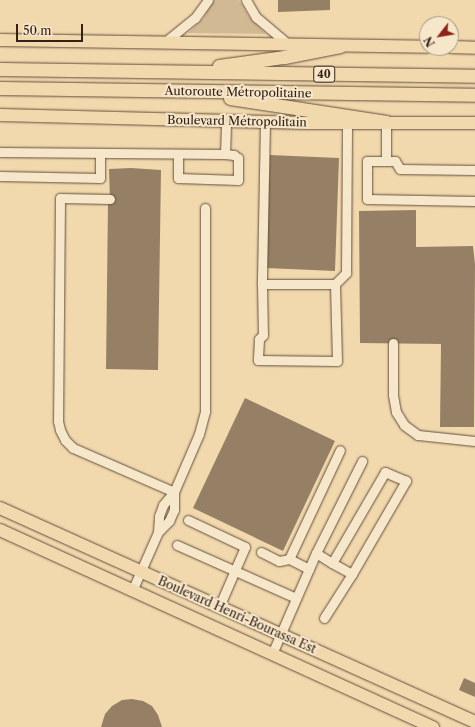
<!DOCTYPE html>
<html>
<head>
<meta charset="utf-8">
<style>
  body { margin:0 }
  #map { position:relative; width:475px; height:727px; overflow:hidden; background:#f1d8ad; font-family:"Libre Caslon Text",serif }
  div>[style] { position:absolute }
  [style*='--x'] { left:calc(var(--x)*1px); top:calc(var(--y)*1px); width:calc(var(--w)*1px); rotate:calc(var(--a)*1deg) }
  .green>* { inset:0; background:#d1b993 }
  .building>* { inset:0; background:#968065 }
  .roads { filter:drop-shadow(0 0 1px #634f3c) drop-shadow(0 0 1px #634f3c) }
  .minor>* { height:9px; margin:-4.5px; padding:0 4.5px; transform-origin:4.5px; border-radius:4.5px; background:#f6e6ca }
  .major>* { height:12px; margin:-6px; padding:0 6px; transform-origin:6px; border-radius:6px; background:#f1d8ad }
  .highway>* { height:13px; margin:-6.5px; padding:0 6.5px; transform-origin:6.5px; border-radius:6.5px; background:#f1d8ad }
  span { translate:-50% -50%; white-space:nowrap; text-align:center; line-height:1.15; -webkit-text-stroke:4px #f6e6ca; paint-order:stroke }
  .shield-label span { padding:1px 3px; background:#f6e6ca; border:1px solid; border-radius:3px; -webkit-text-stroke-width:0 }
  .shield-label { font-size:11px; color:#342116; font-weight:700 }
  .street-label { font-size:12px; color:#342116 }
  .north { position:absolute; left:419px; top:16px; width:40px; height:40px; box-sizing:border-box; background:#f6e6ca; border:1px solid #a89782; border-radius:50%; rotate:239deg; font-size:11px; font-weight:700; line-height:16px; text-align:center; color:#342116 }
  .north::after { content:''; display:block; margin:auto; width:14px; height:18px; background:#8f2418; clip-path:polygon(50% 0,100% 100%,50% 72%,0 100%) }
  .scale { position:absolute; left:16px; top:24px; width:67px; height:18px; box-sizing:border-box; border:2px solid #342116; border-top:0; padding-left:5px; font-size:12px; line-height:14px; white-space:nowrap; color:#342116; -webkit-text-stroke:3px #f6e6ca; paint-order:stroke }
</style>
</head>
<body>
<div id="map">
  <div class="green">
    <div style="clip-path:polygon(214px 0,239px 0,249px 17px,266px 34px,188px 33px,203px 19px)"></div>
  </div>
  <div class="building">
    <div style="clip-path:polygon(278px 0,330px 0,330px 10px,278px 12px)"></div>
    <div style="clip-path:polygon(270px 155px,339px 158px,335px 271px,266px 268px)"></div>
    <div style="clip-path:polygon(131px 168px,161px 170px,158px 370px,106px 369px,108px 202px,110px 201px,109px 169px)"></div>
    <div style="clip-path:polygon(416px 210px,416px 247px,473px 246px,475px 264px,474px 427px,440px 427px,441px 344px,360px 343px,359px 211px)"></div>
    <div style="clip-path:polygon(245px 398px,335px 441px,283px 551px,193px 508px)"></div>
    <div style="clip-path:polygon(464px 678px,475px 683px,475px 697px,459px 690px)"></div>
    <div style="clip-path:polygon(132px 699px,143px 701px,152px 706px,158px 715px,162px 727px,101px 727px,105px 714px,112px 706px,122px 700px)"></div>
  </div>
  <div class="roads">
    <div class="minor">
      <div style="--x:246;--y:0;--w:20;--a:60"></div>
      <div style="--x:256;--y:17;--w:42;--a:40.2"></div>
      <div style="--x:165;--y:42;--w:38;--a:-39"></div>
      <div style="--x:195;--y:18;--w:22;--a:-54"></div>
      <div style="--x:265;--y:122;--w:162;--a:91.1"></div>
      <div style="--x:262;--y:284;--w:73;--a:0"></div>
      <div style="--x:335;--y:284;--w:16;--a:-45"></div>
      <div style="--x:346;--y:273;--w:151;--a:-89.6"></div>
      <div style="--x:386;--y:122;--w:39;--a:90"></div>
      <div style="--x:386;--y:161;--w:19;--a:180"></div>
      <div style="--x:367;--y:161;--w:38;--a:90"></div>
      <div style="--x:367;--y:199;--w:108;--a:1.1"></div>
      <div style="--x:0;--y:152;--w:225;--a:0.5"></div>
      <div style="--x:225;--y:154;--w:9;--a:6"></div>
      <div style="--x:234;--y:155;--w:5;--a:37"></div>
      <div style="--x:238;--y:158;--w:22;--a:90"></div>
      <div style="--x:238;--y:180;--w:60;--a:-178.1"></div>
      <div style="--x:178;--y:178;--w:24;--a:-90"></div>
      <div style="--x:225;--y:154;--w:33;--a:-88"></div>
      <div style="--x:386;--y:161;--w:9;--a:0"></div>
      <div style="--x:395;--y:161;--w:9;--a:58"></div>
      <div style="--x:400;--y:169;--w:75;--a:0.8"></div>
      <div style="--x:0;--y:176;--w:100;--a:1.1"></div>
      <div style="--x:100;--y:178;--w:25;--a:-90"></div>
      <div style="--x:110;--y:199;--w:50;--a:-178.9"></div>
      <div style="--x:60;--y:198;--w:223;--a:90.5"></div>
      <div style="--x:58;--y:421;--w:9;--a:77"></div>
      <div style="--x:60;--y:430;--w:11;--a:63"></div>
      <div style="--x:65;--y:440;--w:11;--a:45"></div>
      <div style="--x:73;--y:448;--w:110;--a:23.5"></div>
      <div style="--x:262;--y:284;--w:51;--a:88.9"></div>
      <div style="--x:263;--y:335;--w:6;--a:135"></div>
      <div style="--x:259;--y:339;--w:21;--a:93"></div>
      <div style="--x:258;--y:360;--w:79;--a:0.7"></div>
      <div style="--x:337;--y:361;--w:77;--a:-91.5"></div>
      <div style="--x:393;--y:343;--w:52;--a:90"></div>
      <div style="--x:393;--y:395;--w:17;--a:80"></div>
      <div style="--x:396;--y:412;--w:15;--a:58"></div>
      <div style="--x:404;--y:425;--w:17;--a:36"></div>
      <div style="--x:418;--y:435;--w:57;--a:6"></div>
      <div style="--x:188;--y:520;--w:63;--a:25.3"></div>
      <div style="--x:245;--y:547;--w:65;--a:113.4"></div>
      <div style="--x:158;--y:532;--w:16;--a:-86"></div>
      <div style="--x:159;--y:516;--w:12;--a:-70"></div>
      <div style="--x:163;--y:505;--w:17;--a:-50"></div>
      <div style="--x:174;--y:492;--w:63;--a:-66.7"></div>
      <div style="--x:199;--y:434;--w:24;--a:-75"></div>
      <div style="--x:205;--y:411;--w:203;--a:-90"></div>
      <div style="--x:177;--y:545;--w:130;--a:24"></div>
      <div style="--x:261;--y:552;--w:20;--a:27"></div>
      <div style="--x:279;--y:561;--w:10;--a:-11"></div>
      <div style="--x:316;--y:553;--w:19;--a:32"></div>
      <div style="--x:332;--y:563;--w:23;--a:29"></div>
      <div style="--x:352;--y:574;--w:108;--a:-59.9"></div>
      <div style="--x:406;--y:481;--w:23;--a:-157"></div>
      <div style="--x:385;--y:472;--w:105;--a:120.2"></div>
      <div style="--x:309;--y:569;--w:22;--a:-153"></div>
      <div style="--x:289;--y:559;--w:120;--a:-64.9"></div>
      <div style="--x:132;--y:591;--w:64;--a:-66.2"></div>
      <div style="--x:158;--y:532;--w:16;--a:-45"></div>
      <div style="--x:169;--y:521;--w:12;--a:-66"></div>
      <div style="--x:174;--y:510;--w:18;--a:-90"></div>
      <div style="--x:324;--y:618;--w:52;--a:-57.5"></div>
      <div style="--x:272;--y:654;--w:110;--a:-66.5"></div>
      <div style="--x:316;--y:553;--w:103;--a:-63.4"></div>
    </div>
    <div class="major">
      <div style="--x:0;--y:40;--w:427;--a:0.9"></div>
      <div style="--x:451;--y:47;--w:24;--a:2"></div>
      <div style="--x:0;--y:115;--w:308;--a:1.5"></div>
      <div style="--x:308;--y:123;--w:167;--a:0"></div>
      <div style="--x:0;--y:508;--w:521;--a:24.25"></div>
      <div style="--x:0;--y:530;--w:476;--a:24.5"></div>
    </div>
    <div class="highway">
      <div style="--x:219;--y:66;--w:66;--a:-7.9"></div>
      <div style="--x:284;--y:57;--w:57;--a:-11.1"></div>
      <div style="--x:0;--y:69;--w:475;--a:0.8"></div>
      <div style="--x:0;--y:88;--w:475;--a:0.8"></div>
      <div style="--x:230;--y:98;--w:158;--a:8.7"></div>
    </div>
  </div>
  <div class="shield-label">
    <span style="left:324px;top:74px">40</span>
  </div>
  <div class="street-label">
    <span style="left:238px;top:92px;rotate:1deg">Autoroute Métropolitaine</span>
    <span style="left:237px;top:121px;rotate:1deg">Boulevard Métropolitain</span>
    <span style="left:237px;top:615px;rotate:24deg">Boulevard Henri-Bourassa Est</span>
  </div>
  <div class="north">N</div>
  <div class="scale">50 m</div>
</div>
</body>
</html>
